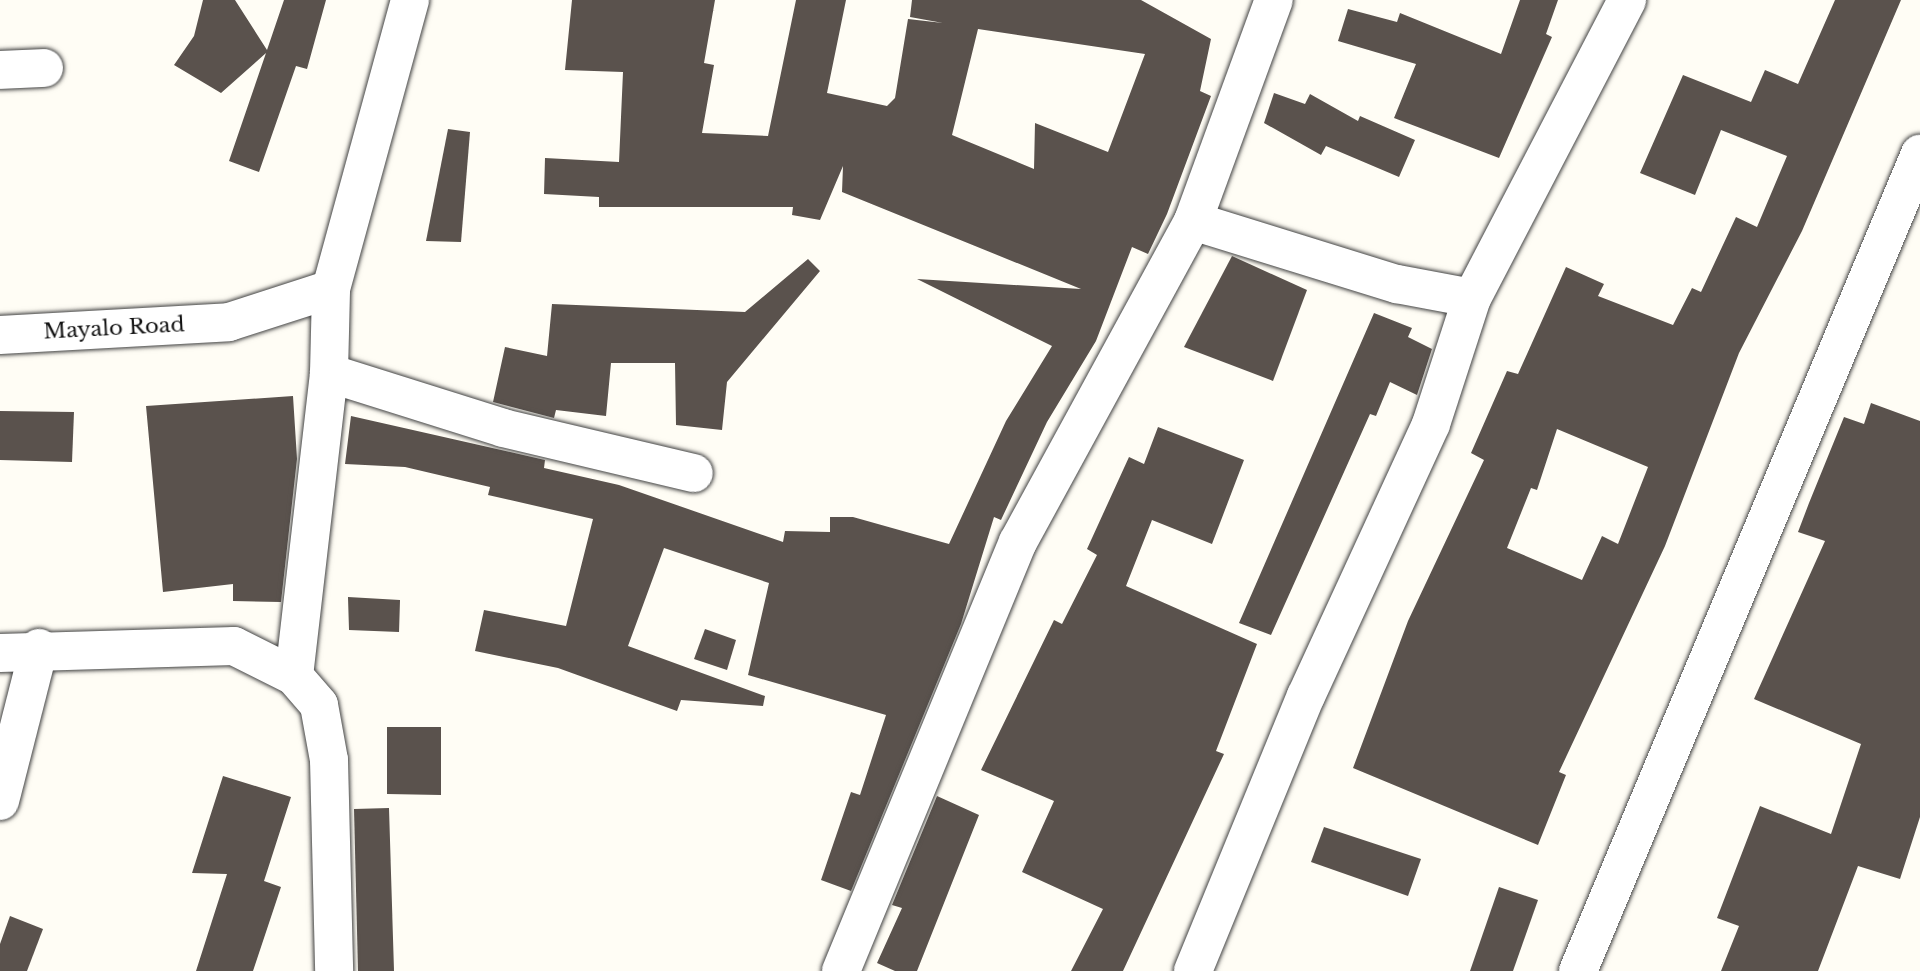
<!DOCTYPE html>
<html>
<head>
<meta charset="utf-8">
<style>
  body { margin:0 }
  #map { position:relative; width:1920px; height:971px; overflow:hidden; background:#fffdf5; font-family:"Libre Baskerville",serif }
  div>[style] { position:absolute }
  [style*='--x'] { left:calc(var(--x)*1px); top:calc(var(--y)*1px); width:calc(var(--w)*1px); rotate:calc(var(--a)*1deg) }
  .building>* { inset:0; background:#5a524d }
  .roads { filter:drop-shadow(0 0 2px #444) drop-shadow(0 0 2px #444) }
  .minor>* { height:38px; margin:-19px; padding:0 19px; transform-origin:19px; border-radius:19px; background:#fff }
  .tertiary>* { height:38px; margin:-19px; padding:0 19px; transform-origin:19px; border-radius:19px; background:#fff }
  span { translate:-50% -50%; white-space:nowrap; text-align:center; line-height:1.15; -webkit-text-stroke:7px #fff; paint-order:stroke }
  .street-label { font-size:21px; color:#111 }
</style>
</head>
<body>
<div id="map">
  <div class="building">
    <div style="clip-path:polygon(203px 0,235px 0,267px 50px,284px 0,326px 0,307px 69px,296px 66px,259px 172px,229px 161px,266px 53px,221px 93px,174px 65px,194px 36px)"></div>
    <div style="clip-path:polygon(evenodd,572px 0,715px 0,704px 63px,714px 65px,702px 133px,768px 136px,796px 0,846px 0,827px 93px,887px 106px,895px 98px,908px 19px,943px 23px,910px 17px,912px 0,1141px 0,1211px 39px,1200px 91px,1211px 96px,1167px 214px,1148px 254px,1132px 247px,1096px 341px,1047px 422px,1001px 520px,994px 517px,961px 624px,851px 891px,821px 880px,851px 792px,860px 795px,886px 715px,748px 675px,769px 583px,664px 548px,628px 646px,765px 696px,763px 706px,681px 700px,677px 711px,558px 668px,475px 651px,484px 610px,566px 626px,593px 519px,488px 495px,490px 487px,405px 467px,345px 464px,351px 416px,545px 460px,544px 468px,619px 485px,783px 542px,785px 531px,830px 532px,830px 517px,853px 517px,949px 544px,1006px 421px,1052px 346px,917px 279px,1081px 289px,842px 192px,843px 166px,820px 220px,792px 215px,793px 207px,599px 207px,599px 197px,544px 194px,545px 158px,619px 162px,623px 72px,565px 70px,572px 0,978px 29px,1145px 54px,1108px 152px,1035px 123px,1034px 169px,952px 135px,978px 29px)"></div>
    <div style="clip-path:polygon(1520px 0,1558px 0,1546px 34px,1552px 37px,1499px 158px,1394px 118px,1416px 64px,1338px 41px,1348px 9px,1397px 22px,1400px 13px,1501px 54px)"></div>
    <div style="clip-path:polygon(evenodd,1835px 0,1901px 0,1802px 231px,1739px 353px,1665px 546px,1559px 772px,1566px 775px,1538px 845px,1353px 768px,1408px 621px,1484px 460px,1471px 453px,1507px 371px,1518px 374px,1566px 267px,1604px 284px,1598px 296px,1673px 325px,1692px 288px,1701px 292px,1736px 217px,1757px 227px,1787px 156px,1721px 130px,1695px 195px,1640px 173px,1683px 75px,1751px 102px,1765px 70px,1798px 84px,1835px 0,1557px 429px,1648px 467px,1618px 544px,1602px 536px,1582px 580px,1507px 548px,1531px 488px,1537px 490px,1557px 429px)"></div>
    <div style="clip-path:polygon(1274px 93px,1305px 104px,1310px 94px,1358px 121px,1360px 116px,1415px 140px,1399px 177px,1326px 146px,1321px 155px,1264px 123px)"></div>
    <div style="clip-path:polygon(448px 129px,470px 132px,461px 242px,426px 241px)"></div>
    <div style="clip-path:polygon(1232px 256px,1307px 290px,1273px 381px,1184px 347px)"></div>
    <div style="clip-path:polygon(808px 259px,820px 271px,727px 382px,722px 430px,676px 425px,675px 363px,611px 363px,606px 416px,556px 410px,554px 418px,493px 402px,505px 347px,547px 356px,552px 304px,745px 312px)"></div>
    <div style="clip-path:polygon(1374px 313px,1412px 328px,1408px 337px,1432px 349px,1417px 395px,1390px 382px,1376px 416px,1370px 414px,1271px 635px,1239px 623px)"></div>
    <div style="clip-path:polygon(293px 396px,297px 459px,281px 602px,233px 601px,233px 584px,163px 592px,146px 406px)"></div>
    <div style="clip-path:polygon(1871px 403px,1920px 421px,1920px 817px,1900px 879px,1858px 866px,1818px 971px,1721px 971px,1739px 926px,1717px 918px,1760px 806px,1831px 834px,1861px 744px,1754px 699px,1825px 541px,1798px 532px,1809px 503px,1844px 417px,1864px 424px)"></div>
    <div style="clip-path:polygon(0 411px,74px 412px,72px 462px,0 460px)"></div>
    <div style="clip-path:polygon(1158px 427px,1244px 460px,1212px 544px,1152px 520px,1126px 586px,1257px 644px,1216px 751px,1224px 754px,1123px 971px,1071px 971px,1103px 909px,1022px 872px,1054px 801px,981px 770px,1054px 620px,1062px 624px,1097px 555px,1087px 549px,1129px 457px,1144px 464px)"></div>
    <div style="clip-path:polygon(348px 597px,400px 600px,399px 632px,349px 630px)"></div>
    <div style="clip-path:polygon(705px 629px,736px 640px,727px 670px,694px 659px)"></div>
    <div style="clip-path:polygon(387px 727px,441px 727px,441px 795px,387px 794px)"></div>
    <div style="clip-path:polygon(223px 776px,291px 797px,264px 881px,281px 887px,253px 971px,196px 971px,227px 874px,192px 873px)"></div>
    <div style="clip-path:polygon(937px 796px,979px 815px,917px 971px,895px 971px,877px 963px,902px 908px,892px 905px)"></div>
    <div style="clip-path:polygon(389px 808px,394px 971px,358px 971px,354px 809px)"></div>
    <div style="clip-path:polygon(1324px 827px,1421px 859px,1408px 896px,1311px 862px)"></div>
    <div style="clip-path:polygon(1499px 887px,1538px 900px,1513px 971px,1470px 971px)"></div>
    <div style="clip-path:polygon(10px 916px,43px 929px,27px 971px,0 971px,0 944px)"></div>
  </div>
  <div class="roads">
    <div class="minor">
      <div style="--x:0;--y:70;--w:44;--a:-2.6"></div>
      <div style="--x:1193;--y:221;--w:214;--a:17.2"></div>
      <div style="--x:1397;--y:284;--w:76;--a:10.6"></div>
      <div style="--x:329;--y:373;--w:182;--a:17.5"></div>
      <div style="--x:503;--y:428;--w:196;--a:13.3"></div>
      <div style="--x:0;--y:653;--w:234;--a:-1.7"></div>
      <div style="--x:234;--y:646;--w:67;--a:26.6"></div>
      <div style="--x:294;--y:676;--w:38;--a:49"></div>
      <div style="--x:319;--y:705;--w:56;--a:79.7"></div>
      <div style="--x:329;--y:760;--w:211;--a:88.6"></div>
      <div style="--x:294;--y:676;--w:305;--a:-83.4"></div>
      <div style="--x:329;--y:373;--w:84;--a:-88.6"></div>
      <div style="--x:0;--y:801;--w:158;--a:-75.7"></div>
      <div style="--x:841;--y:971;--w:464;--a:-67.6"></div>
      <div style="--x:1018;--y:542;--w:366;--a:-61.4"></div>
      <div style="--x:1193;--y:221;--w:235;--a:-69.9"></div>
      <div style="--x:1193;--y:971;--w:297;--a:-67.7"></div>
      <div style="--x:1306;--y:696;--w:299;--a:-65.3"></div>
      <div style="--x:1431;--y:424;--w:133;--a:-72"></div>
      <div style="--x:1472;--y:298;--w:336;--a:-62.5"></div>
      <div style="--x:1578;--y:971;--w:886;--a:-67.29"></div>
    </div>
    <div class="tertiary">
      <div style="--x:0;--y:335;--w:229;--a:-3.2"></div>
      <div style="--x:229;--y:322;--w:107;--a:-17.9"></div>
      <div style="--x:331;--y:289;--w:300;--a:-74.7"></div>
    </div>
  </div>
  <div class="street-label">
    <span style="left:114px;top:328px;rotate:-3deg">Mayalo Road</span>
  </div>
</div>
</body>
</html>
